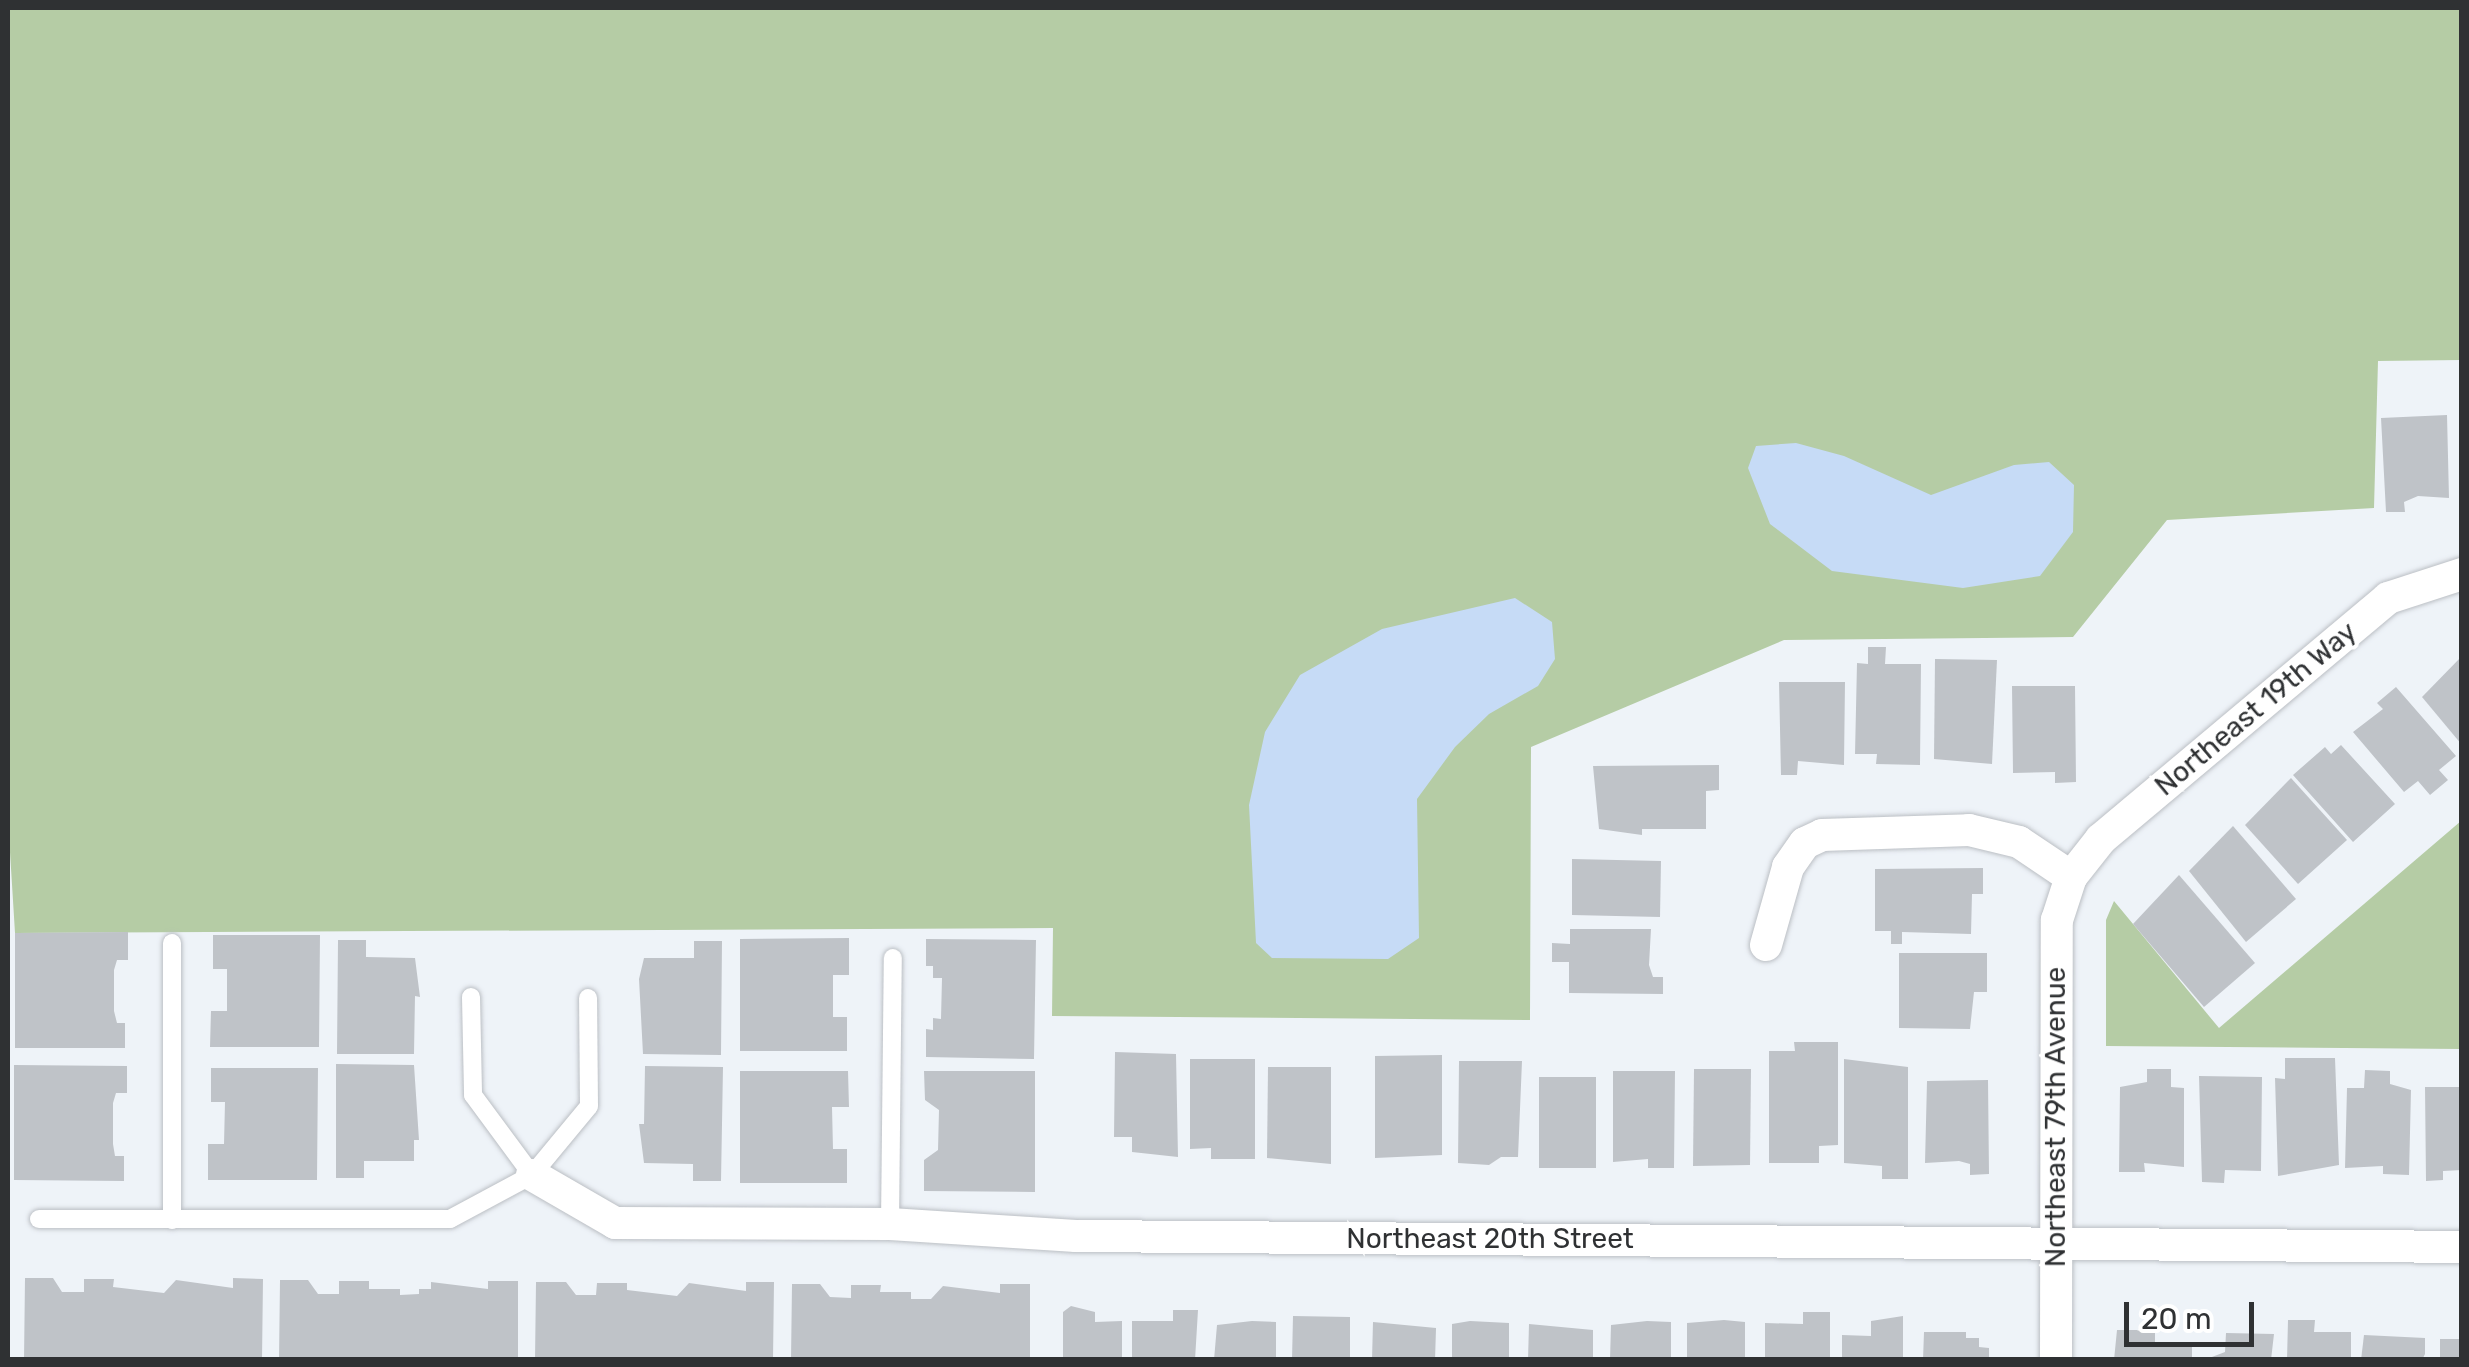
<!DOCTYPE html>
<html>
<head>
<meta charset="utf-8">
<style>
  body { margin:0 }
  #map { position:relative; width:2469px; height:1367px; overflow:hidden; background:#eef3f8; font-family:Rubik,sans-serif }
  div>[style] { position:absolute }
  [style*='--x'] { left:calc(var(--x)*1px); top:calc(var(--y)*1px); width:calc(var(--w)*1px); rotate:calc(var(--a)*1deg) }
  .green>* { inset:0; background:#b5cca5 }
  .water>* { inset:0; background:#c6dbf6 }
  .building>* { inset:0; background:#bfc3c8 }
  .roads { filter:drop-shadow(0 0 2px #bbbfc4) drop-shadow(0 0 2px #bbbfc4) }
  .lane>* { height:18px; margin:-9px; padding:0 9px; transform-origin:9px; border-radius:9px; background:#fff }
  .street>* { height:32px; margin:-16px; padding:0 16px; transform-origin:16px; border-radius:16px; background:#fff }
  span { translate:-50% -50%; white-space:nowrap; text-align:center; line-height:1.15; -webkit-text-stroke:8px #fff; paint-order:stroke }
  .street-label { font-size:28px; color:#2f3133 }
  .frame { position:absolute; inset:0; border:10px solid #2f3133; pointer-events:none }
  .scale { position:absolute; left:2124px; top:1302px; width:130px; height:45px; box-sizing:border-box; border:5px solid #2f3133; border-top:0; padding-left:12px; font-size:30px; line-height:35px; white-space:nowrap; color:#2f3133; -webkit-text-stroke:8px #fff; paint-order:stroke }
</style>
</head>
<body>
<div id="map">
  <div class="green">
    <div style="clip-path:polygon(8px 8px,2461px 8px,2461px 360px,2378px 361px,2374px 508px,2167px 520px,2073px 637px,1784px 640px,1531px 747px,1530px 1020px,1052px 1016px,1053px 928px,15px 933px,8px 820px)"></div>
    <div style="clip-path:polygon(2461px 821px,2461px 1049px,2106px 1046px,2106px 920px,2114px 901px,2219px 1028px)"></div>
  </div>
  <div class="water">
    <div style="clip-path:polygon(1796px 443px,1844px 456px,1931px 495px,2014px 465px,2049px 462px,2074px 485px,2073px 532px,2040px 576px,1963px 588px,1832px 571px,1770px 524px,1748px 468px,1756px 446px)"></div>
    <div style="clip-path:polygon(1515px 598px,1552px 622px,1555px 659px,1538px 686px,1489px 714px,1455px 747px,1417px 799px,1419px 938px,1388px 959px,1272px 958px,1256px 943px,1249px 805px,1265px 732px,1300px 675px,1382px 629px)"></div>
  </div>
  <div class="building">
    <div style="clip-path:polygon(2447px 415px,2449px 498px,2418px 496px,2404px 502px,2405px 512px,2386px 512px,2381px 418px)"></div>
    <div style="clip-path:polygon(1868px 647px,1886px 647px,1885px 664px,1921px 664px,1920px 765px,1876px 764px,1877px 754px,1855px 754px,1857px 663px,1868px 664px)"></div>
    <div style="clip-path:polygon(2462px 656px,2462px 745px,2422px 697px)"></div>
    <div style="clip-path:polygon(1935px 659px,1997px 660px,1992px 764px,1934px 759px)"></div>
    <div style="clip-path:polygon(1779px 682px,1845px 682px,1844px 765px,1798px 761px,1797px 775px,1781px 775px)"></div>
    <div style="clip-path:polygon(2012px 686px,2075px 686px,2076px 782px,2055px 783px,2055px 772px,2013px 773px)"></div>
    <div style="clip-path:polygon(2396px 687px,2456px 756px,2439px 770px,2448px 780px,2430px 795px,2418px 781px,2404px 792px,2353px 732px,2383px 709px,2377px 703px)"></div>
    <div style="clip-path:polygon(2341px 745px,2395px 804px,2353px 842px,2293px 775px,2325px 747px,2331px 754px)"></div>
    <div style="clip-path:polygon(1719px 765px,1719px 790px,1706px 791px,1706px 829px,1642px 829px,1642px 835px,1599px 829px,1593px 766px)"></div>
    <div style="clip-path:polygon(2291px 778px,2347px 840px,2298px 884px,2245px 825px)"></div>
    <div style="clip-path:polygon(2233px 826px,2296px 899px,2246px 942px,2189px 871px)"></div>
    <div style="clip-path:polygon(1572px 859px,1661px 861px,1660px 917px,1572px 915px)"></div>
    <div style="clip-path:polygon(1983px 868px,1983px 894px,1972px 894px,1971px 934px,1902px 932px,1902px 944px,1891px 944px,1891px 931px,1875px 931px,1875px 869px)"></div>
    <div style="clip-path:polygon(2179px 875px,2255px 963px,2204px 1007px,2133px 924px)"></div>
    <div style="clip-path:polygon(1570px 929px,1651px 929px,1649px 965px,1653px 977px,1663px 977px,1663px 994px,1569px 993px,1569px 962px,1552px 962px,1552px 943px,1570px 944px)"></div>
    <div style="clip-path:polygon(128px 932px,128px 960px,117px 960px,114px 970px,114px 1011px,117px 1023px,125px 1023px,125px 1048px,15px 1048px,15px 933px)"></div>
    <div style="clip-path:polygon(213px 935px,320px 935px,319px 1047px,210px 1047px,211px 1011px,227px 1011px,227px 969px,213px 969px)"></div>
    <div style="clip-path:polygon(849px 938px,849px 975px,833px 975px,833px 1017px,847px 1017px,847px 1051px,740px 1051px,740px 939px)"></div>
    <div style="clip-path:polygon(926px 939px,1036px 940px,1034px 1059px,926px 1057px,926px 1029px,933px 1030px,933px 1018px,941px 1019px,942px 978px,933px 978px,933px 966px,926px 966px)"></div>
    <div style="clip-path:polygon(338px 940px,366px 940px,366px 957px,415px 958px,420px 997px,415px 996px,414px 1054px,337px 1054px)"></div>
    <div style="clip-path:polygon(694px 941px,722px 941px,721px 1055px,643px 1054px,639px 979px,644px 958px,694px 958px)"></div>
    <div style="clip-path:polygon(1899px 953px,1987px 953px,1987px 992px,1974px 992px,1970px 1029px,1899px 1028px)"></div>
    <div style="clip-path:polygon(1794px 1042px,1838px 1042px,1838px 1145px,1819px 1146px,1819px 1163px,1769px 1163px,1769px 1051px,1795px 1051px)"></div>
    <div style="clip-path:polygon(1115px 1052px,1176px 1054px,1178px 1157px,1132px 1152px,1132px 1137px,1114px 1137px)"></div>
    <div style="clip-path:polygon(1442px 1055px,1442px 1155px,1375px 1158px,1375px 1056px)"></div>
    <div style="clip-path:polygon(2285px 1058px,2335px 1058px,2339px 1165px,2278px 1176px,2275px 1078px,2285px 1079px)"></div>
    <div style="clip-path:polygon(1190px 1059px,1255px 1059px,1255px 1159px,1211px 1159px,1211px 1148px,1190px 1149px)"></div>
    <div style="clip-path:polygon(1844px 1059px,1908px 1067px,1908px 1179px,1882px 1179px,1882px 1166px,1844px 1163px)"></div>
    <div style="clip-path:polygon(1459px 1061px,1522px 1061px,1518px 1157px,1501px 1157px,1489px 1165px,1458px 1163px)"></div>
    <div style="clip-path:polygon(336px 1064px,414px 1065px,419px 1140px,414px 1140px,414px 1161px,364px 1161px,364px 1178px,336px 1178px)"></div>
    <div style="clip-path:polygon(14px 1065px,127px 1066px,127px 1093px,116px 1093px,113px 1103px,113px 1144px,115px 1156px,124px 1156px,124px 1181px,14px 1180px)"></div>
    <div style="clip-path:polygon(645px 1066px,723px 1067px,721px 1181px,693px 1181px,693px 1164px,644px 1163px,639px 1124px,644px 1124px)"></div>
    <div style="clip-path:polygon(1268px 1067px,1331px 1067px,1331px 1164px,1267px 1158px)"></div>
    <div style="clip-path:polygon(211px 1068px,318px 1068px,317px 1180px,208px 1180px,208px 1144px,224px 1144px,225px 1102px,211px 1102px)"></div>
    <div style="clip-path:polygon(1694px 1069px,1751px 1069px,1750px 1165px,1693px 1166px)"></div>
    <div style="clip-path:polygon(2147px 1069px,2171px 1069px,2171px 1087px,2184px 1088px,2184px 1167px,2144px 1163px,2145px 1172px,2119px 1172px,2120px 1087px,2147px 1082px)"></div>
    <div style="clip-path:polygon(2365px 1070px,2390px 1071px,2390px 1084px,2411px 1090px,2409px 1175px,2383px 1174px,2383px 1166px,2345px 1168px,2347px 1088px,2364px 1088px)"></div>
    <div style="clip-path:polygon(740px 1071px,848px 1071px,849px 1107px,832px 1107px,833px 1149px,847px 1149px,847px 1183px,740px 1183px)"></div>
    <div style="clip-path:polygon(924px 1071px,1035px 1071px,1035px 1192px,924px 1191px,924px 1160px,938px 1150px,939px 1110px,925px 1100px)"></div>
    <div style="clip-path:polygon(1613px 1071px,1675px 1071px,1674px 1168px,1648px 1168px,1648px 1159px,1613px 1162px)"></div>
    <div style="clip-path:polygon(2199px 1076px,2262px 1077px,2261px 1171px,2225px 1170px,2224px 1183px,2202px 1182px)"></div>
    <div style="clip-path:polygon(1539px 1077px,1596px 1077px,1596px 1168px,1539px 1168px)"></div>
    <div style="clip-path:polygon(1988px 1080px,1989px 1174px,1970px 1175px,1970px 1164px,1959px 1161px,1925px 1163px,1927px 1081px)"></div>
    <div style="clip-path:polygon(2425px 1087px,2462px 1087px,2462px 1170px,2443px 1171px,2443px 1180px,2426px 1181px)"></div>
    <div style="clip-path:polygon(25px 1278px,53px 1278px,62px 1292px,84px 1292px,84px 1279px,114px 1279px,113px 1287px,164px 1293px,176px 1280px,233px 1288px,233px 1278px,263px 1279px,262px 1360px,24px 1360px)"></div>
    <div style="clip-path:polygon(280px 1280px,308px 1280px,318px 1294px,339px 1294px,339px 1281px,369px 1281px,369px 1289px,400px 1289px,400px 1295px,419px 1294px,419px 1289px,431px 1289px,431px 1282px,488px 1289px,488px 1281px,518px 1281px,518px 1360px,279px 1360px)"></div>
    <div style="clip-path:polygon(536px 1282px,566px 1282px,576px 1295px,596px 1295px,597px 1283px,627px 1283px,627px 1290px,677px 1296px,689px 1283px,746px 1291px,746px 1282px,774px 1282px,773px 1360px,535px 1360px)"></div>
    <div style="clip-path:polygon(792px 1284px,820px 1284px,830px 1297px,851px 1298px,851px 1285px,881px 1285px,880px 1292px,911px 1292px,911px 1299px,931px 1299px,943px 1286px,1000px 1293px,1000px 1284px,1030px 1284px,1030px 1360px,791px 1360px)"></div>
    <div style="clip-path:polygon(1071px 1306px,1095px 1312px,1095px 1322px,1122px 1321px,1122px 1360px,1063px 1360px,1063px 1312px)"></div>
    <div style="clip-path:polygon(1173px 1310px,1198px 1310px,1195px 1360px,1132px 1360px,1132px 1321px,1173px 1321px)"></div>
    <div style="clip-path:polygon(1803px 1312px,1830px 1312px,1830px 1360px,1765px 1360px,1765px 1323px,1803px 1324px)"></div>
    <div style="clip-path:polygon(1293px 1316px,1350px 1317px,1350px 1360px,1292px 1360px)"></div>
    <div style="clip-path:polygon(1903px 1316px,1903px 1360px,1842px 1360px,1842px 1335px,1871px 1336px,1871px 1321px)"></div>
    <div style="clip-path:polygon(1724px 1320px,1745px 1322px,1745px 1360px,1687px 1360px,1687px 1323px)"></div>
    <div style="clip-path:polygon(2288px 1320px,2315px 1320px,2314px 1332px,2351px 1332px,2351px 1360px,2287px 1360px)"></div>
    <div style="clip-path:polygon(1252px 1321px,1276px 1322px,1276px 1360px,1214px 1360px,1217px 1325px)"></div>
    <div style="clip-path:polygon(1470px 1321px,1509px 1323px,1509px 1360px,1452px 1360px,1452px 1324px)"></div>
    <div style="clip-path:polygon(1647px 1321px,1671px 1322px,1671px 1360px,1610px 1360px,1611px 1325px)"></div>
    <div style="clip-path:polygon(1373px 1322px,1436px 1328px,1435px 1360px,1372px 1360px)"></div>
    <div style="clip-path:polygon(1529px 1324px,1593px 1330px,1593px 1360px,1528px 1360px)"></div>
    <div style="clip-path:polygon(2117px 1330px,2155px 1330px,2155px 1345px,2192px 1346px,2192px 1360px,2114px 1360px)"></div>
    <div style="clip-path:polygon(1924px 1332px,1966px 1332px,1966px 1338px,1979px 1338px,1979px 1347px,1989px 1348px,1989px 1360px,1923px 1360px)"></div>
    <div style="clip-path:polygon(2226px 1333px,2274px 1334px,2271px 1360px,2204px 1360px,2225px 1352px)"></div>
    <div style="clip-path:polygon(2364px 1335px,2425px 1338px,2425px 1354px,2422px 1360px,2361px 1360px)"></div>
    <div style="clip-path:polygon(2440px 1339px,2462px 1339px,2462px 1360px,2440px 1360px)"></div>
  </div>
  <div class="roads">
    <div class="lane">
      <div style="--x:172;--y:943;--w:277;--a:90"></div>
      <div style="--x:471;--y:997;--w:98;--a:88.8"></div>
      <div style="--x:473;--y:1095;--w:99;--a:53.6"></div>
      <div style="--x:39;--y:1219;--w:411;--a:0"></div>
      <div style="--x:450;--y:1219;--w:93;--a:-28.2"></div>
      <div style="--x:532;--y:1175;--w:89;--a:-50.4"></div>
      <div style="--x:589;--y:1106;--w:108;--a:-90.5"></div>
      <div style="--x:890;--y:1224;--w:266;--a:-89.4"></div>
    </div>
    <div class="street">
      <div style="--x:1766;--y:945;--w:81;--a:-74.2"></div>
      <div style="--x:1788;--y:867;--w:29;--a:-55"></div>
      <div style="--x:1805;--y:843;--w:19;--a:-25"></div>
      <div style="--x:1822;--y:835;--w:147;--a:-1.9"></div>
      <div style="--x:1969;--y:830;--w:51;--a:13.5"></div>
      <div style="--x:2019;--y:842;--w:63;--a:33.9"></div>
      <div style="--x:532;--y:1175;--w:96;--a:30"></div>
      <div style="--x:615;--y:1223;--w:275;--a:0.2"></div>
      <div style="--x:890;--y:1224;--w:186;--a:3.7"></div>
      <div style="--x:1076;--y:1236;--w:1386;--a:0.45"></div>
      <div style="--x:2056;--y:1360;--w:440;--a:-89.9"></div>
      <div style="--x:2057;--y:920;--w:45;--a:-72"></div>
      <div style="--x:2071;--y:877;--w:48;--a:-51.7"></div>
      <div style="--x:2101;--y:839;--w:375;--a:-40"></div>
      <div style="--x:2388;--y:598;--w:78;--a:-18"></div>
    </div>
  </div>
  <div class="street-label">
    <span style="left:2256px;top:709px;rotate:-40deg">Northeast 19th Way</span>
    <span style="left:2056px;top:1117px;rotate:-90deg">Northeast 79th Avenue</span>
    <span style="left:1490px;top:1239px">Northeast 20th Street</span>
  </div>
  <div class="frame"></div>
  <div class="scale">20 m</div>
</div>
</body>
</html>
